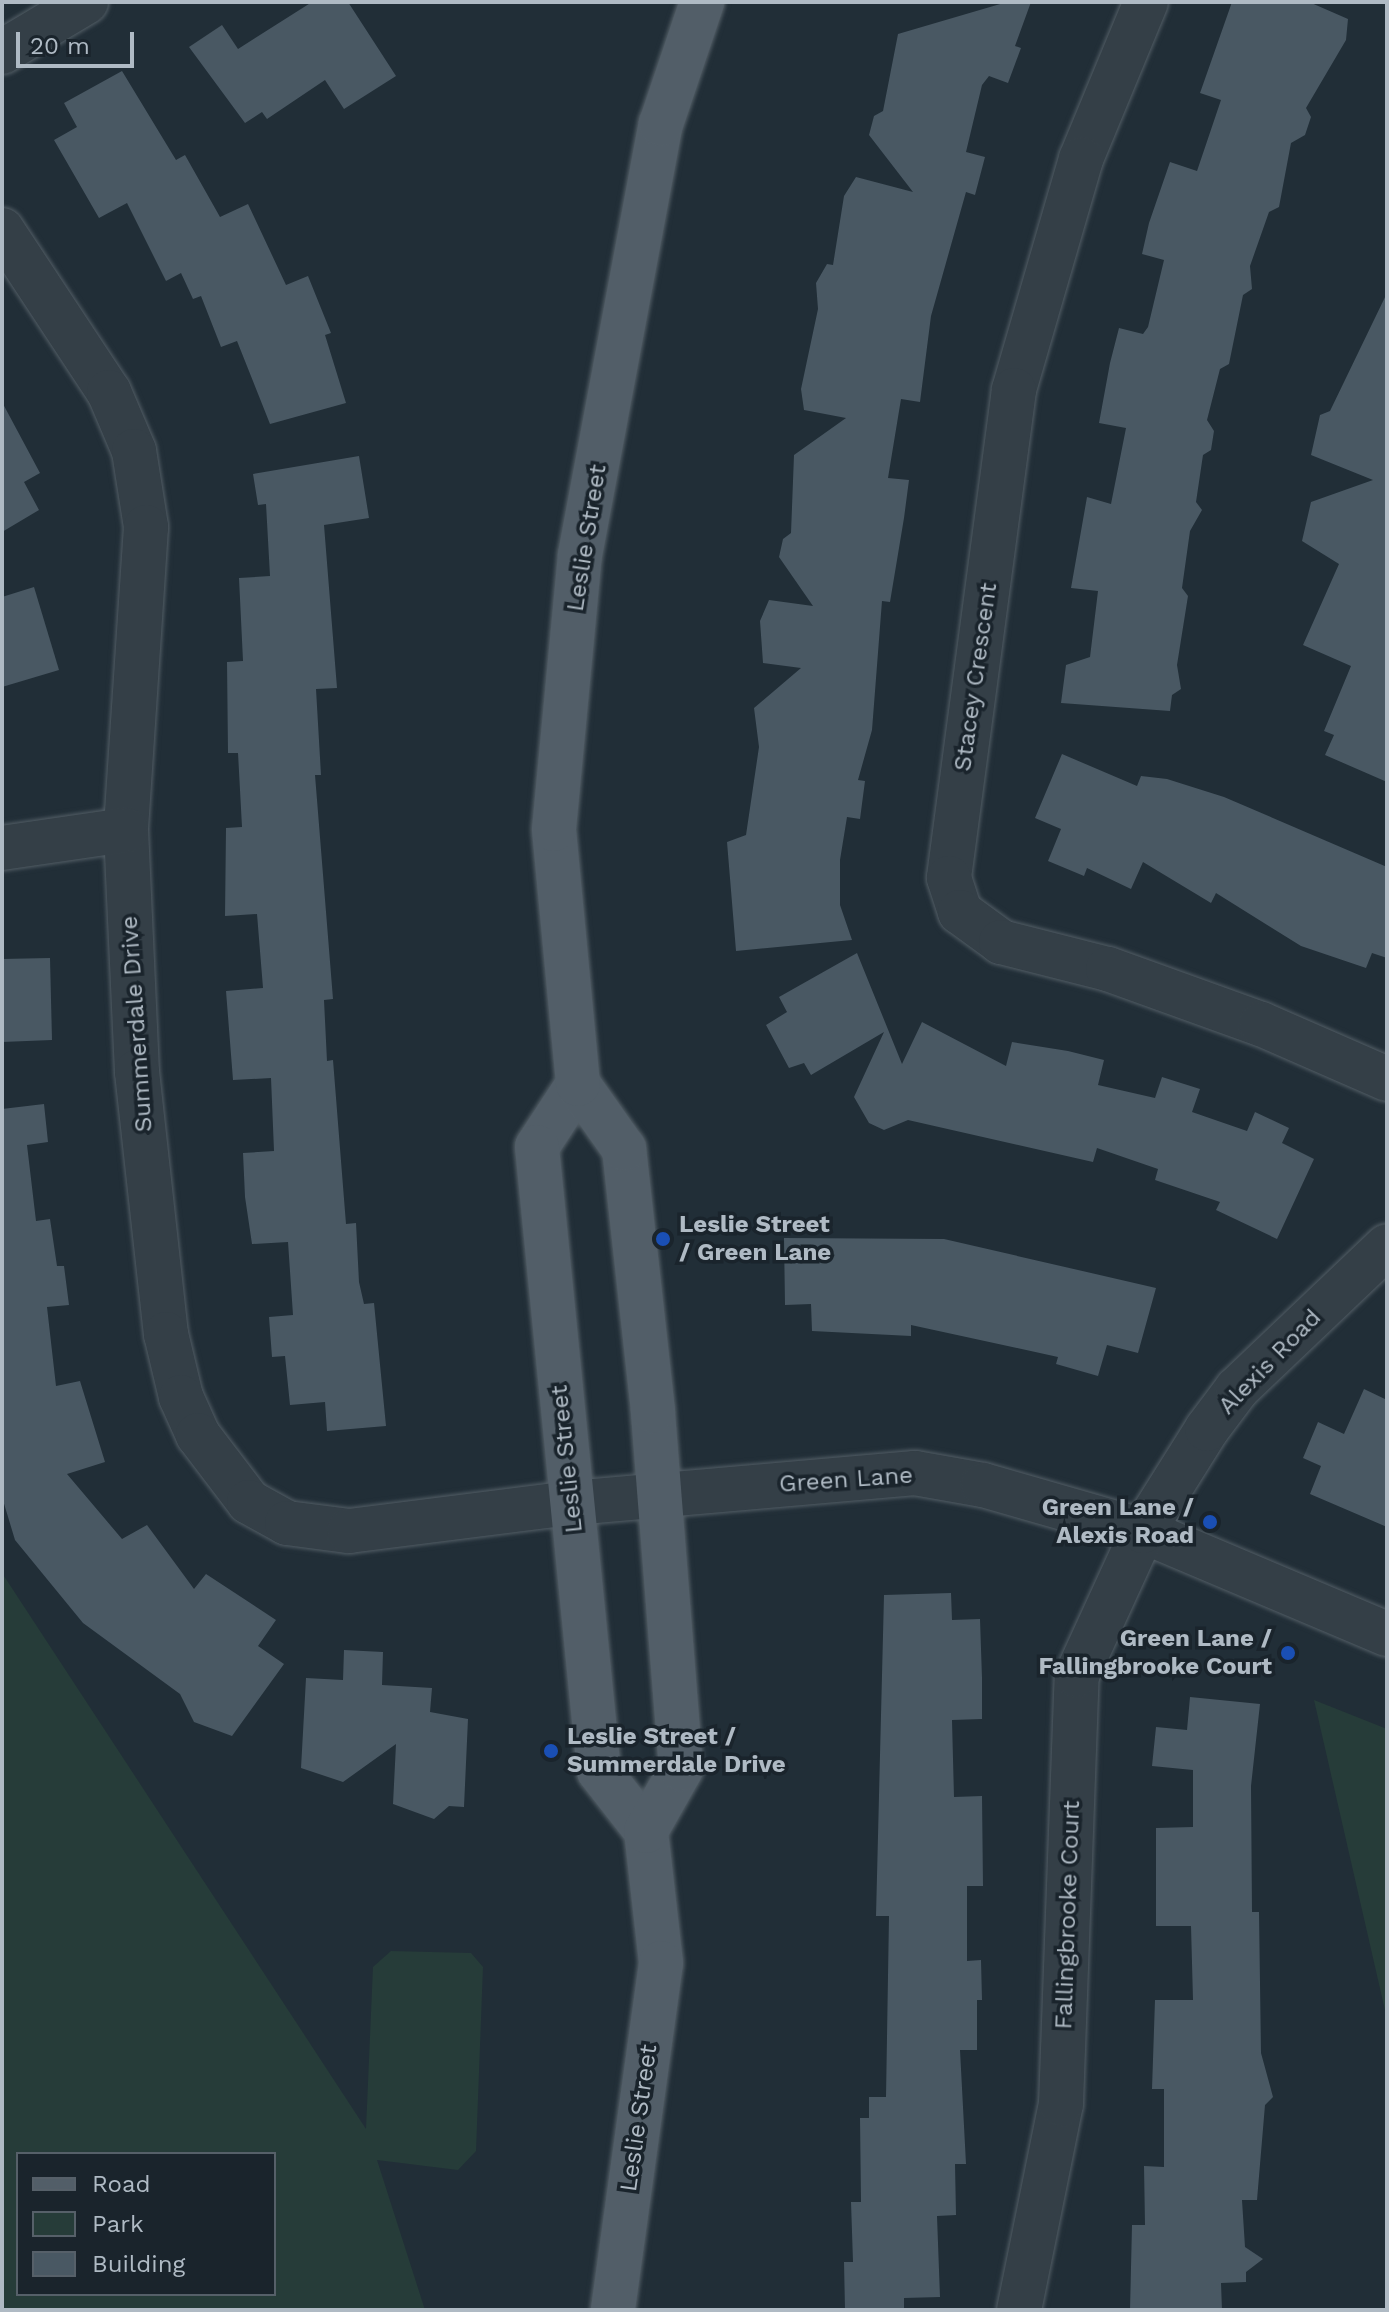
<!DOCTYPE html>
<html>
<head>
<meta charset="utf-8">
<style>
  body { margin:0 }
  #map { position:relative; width:1389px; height:2312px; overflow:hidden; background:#212e37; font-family:"Work Sans",sans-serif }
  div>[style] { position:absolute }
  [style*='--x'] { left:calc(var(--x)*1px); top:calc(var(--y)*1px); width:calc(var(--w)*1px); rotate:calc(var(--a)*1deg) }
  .green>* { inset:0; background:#263c39 }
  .building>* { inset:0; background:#495863 }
  .roads { filter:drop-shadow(0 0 2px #525d65) drop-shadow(0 0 2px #525d65) }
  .minor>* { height:44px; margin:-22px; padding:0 22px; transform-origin:22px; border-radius:22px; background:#343f47 }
  .major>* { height:44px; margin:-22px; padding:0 22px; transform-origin:22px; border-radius:22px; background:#525e68 }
  .dots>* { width:22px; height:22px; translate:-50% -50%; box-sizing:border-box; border:4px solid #1a242c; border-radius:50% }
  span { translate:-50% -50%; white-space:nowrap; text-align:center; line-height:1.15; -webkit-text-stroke:7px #1a242c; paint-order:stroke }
  .street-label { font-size:24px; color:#afbac4 }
  .poi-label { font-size:24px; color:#afbac4; font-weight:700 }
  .left { translate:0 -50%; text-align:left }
  .right { translate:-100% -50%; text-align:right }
  .frame { position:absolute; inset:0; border:4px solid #afbac4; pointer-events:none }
  .legend { position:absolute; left:16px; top:2152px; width:260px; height:144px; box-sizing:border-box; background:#1a242c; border:2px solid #566069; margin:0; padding:10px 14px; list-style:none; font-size:24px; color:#afbac4 }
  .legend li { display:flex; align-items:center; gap:16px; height:40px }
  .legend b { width:40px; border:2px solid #566069 }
  .scale { position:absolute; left:16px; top:32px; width:118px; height:36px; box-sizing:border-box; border:4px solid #afbac4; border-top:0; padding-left:10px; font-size:24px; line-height:28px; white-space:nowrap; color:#afbac4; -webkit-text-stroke:6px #1a242c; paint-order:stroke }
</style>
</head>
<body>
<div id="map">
  <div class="green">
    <div style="clip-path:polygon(evenodd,2px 1573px,366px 2129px,373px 1967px,391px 1951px,471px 1953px,483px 1967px,476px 2151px,458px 2170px,377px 2160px,425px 2310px,2px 2310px,2px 1573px,274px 2154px,274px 2294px,18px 2294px,18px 2154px,274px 2154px)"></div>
    <div style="clip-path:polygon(1314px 1700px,1387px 1729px,1387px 2019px)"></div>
  </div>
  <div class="building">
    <div style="clip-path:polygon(312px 2px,348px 2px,396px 76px,344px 109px,325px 80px,267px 119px,262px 112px,245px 123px,189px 47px,222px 25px,238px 49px)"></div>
    <div style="clip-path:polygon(1007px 2px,1031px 2px,1015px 46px,1021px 48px,1008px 83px,989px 76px,982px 85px,966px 152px,985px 157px,975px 195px,966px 192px,931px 316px,920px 402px,901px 399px,888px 478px,909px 480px,904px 518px,890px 602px,882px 601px,872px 730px,858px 780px,865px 781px,860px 819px,847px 817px,840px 860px,840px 905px,852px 940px,736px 951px,727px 842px,746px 835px,759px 747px,754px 708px,801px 668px,763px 663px,760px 621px,769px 600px,813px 606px,779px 557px,783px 539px,791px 533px,794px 455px,846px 418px,804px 410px,801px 389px,818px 309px,816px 283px,827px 264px,833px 265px,844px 196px,856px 177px,913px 192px,869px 135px,874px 116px,883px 111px,898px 34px)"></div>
    <div style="clip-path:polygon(1232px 2px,1309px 2px,1348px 19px,1346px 40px,1306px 108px,1311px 117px,1305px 135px,1291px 143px,1279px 207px,1269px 212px,1250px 266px,1252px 289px,1243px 295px,1229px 364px,1220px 369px,1207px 420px,1214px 431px,1211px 450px,1203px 455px,1196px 502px,1202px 510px,1190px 531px,1182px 588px,1188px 596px,1177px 665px,1181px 689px,1172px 695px,1170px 711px,1061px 703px,1066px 665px,1090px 657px,1098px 591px,1071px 588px,1087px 497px,1111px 504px,1126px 428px,1099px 423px,1110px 363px,1119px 328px,1143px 334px,1148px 327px,1164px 260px,1142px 254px,1149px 223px,1170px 162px,1197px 171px,1221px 100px,1200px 93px)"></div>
    <div style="clip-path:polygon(122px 71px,176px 160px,185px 155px,220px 217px,248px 204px,286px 285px,308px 276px,331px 333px,325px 335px,346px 403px,270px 424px,237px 341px,221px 347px,201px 296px,193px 299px,181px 273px,166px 281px,127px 203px,99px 218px,54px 140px,77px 127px,64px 103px)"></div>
    <div style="clip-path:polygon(1387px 293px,1387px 782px,1325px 755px,1334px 735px,1324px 731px,1351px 666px,1303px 645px,1339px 564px,1302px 541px,1311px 502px,1373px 480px,1311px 455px,1320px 415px,1330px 411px)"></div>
    <div style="clip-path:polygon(2px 402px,40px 473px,24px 482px,39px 510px,2px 532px)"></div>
    <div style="clip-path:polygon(359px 456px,369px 518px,324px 525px,337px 688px,316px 689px,321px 775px,315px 775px,333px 999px,324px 1000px,327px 1061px,333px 1060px,346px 1224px,356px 1223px,359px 1282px,364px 1304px,374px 1303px,386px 1426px,327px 1431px,325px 1402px,290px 1405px,285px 1356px,272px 1357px,269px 1317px,293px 1315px,288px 1242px,252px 1244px,245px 1197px,243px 1153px,274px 1151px,271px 1078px,233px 1080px,226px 991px,263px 988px,257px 914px,225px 916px,226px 828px,242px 827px,238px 753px,228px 753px,227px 662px,243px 661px,239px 578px,270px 576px,266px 504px,258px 505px,253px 474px)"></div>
    <div style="clip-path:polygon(34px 587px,59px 670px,2px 687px,2px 597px)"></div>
    <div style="clip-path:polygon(1062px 754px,1137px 786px,1141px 776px,1167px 779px,1224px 797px,1387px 867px,1387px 958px,1372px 953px,1366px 968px,1301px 946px,1216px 893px,1211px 903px,1143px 862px,1131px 889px,1087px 868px,1084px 876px,1048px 861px,1061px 829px,1035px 818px)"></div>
    <div style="clip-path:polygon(857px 953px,902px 1064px,922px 1022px,1006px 1066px,1012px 1042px,1068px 1051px,1104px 1060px,1098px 1085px,1155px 1098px,1162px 1077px,1200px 1089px,1192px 1112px,1247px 1131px,1255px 1112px,1289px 1128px,1282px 1143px,1314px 1159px,1277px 1239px,1216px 1210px,1220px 1202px,1155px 1180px,1158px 1169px,1097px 1148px,1093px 1162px,908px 1120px,884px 1130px,869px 1123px,854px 1097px,884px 1032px,811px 1075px,804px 1063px,789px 1068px,766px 1025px,787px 1012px,779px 997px)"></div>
    <div style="clip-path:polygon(50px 958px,52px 1040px,2px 1042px,2px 959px)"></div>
    <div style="clip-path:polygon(44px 1104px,48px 1142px,27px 1145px,36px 1221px,50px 1219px,57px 1266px,64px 1266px,69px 1305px,47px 1307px,56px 1386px,80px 1381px,105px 1462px,67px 1474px,122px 1539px,147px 1525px,194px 1589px,206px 1574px,276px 1620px,258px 1646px,284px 1664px,232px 1736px,194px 1722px,180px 1694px,83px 1623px,15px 1540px,2px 1497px,2px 1109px)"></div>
    <div style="clip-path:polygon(784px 1238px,944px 1239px,1156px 1288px,1138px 1353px,1107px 1345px,1098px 1376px,1056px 1364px,1058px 1357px,911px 1325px,911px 1336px,812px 1331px,811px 1304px,785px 1305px)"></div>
    <div style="clip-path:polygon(1364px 1389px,1387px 1400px,1387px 1527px,1310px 1494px,1321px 1466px,1303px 1458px,1318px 1422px,1344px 1434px)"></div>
    <div style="clip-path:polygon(951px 1593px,952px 1620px,980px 1619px,982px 1678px,982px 1719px,952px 1720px,954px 1797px,982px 1796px,983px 1886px,967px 1886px,967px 1961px,981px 1960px,982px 2000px,977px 2000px,977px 2050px,960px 2050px,966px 2164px,955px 2164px,956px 2215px,937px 2216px,940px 2297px,904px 2298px,904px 2310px,845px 2310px,844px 2262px,853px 2262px,851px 2202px,861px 2202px,860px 2118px,869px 2118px,869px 2097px,886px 2097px,889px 1916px,876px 1916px,884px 1595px)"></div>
    <div style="clip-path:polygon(344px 1650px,383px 1652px,382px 1685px,432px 1688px,430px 1712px,468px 1719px,464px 1807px,449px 1806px,434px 1819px,393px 1804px,396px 1744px,343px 1782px,301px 1768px,306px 1678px,343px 1680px)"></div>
    <div style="clip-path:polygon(1190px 1697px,1260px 1704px,1251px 1786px,1252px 1912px,1259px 1912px,1261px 2053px,1273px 2097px,1265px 2105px,1257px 2200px,1242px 2200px,1245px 2247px,1263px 2259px,1246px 2272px,1246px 2282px,1221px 2283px,1222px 2310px,1130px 2310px,1132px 2225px,1145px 2225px,1144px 2166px,1164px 2167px,1164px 2089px,1152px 2089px,1155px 2000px,1193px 2000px,1191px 1926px,1156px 1926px,1156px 1828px,1193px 1827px,1193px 1770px,1152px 1766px,1156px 1727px,1187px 1730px)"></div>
  </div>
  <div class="roads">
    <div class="minor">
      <div style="--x:1146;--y:2;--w:170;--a:112.5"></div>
      <div style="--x:1081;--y:159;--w:241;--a:106.2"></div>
      <div style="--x:1014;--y:390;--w:492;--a:97.6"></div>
      <div style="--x:949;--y:878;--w:36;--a:72"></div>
      <div style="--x:960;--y:912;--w:51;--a:36.2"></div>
      <div style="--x:1001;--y:942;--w:110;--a:14.2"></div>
      <div style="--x:1108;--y:969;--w:163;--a:19.8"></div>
      <div style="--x:1261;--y:1024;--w:137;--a:23.6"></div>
      <div style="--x:2;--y:52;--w:98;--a:-30.8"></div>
      <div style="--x:2;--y:230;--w:194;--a:56.6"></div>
      <div style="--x:109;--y:392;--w:64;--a:67"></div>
      <div style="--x:134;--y:451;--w:77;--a:81"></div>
      <div style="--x:146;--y:527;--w:304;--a:93.8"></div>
      <div style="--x:126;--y:830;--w:242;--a:87.4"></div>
      <div style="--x:137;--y:1072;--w:264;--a:83.7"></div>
      <div style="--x:166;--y:1334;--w:65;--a:76.6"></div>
      <div style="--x:181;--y:1397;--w:42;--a:65.9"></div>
      <div style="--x:198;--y:1435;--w:84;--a:52.7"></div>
      <div style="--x:249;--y:1502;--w:43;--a:28.9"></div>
      <div style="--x:287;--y:1523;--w:63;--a:7.4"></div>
      <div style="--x:349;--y:1531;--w:225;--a:-7.2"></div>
      <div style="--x:572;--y:1503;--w:344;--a:-5"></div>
      <div style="--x:915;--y:1473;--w:69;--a:10"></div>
      <div style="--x:983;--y:1485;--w:166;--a:16"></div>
      <div style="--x:1143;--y:1531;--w:265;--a:22.9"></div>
      <div style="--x:2;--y:848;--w:125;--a:-8.3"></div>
      <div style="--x:1019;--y:2310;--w:210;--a:-78.5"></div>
      <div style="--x:1061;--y:2104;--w:429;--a:-87.9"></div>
      <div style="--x:1077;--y:1675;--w:158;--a:-65.4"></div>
      <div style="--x:1143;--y:1531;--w:120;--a:-57.9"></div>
      <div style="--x:1207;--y:1429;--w:50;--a:-53.1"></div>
      <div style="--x:1237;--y:1389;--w:207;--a:-43.6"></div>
    </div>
    <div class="major">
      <div style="--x:578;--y:1084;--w:75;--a:123.1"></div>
      <div style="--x:537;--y:1147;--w:627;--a:84.33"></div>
      <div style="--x:599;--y:1771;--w:76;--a:51.9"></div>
      <div style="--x:646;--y:1831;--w:133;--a:83.5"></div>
      <div style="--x:661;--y:1963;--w:350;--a:97.9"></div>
      <div style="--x:646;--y:1831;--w:71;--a:-60.6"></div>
      <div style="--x:681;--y:1769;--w:359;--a:-94.5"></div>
      <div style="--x:653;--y:1411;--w:264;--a:-96.3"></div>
      <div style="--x:624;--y:1149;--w:80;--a:-125.3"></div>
      <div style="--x:578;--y:1084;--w:256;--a:-95.4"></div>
      <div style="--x:554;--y:829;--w:275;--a:-84.6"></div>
      <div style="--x:580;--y:555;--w:439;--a:-79.4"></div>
      <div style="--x:661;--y:124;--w:129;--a:-71.4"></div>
    </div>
  </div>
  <div class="dots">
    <div style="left:663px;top:1239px;background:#1a4fb4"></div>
    <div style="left:1210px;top:1522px;background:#1a4fb4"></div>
    <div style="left:1288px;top:1653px;background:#1a4fb4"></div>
    <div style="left:551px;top:1751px;background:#1a4fb4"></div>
  </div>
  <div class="street-label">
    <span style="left:587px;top:538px;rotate:-81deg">Leslie Street</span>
    <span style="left:976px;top:677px;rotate:-82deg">Stacey Crescent</span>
    <span style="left:137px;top:1024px;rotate:-94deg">Summerdale Drive</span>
    <span style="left:1270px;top:1362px;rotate:-46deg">Alexis Road</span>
    <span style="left:567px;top:1459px;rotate:-96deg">Leslie Street</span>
    <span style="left:846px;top:1480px;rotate:-4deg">Green Lane</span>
    <span style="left:1068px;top:1915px;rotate:-88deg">Fallingbrooke Court</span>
    <span style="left:639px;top:2118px;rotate:-82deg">Leslie Street</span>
  </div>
  <div class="poi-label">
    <span class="left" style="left:679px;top:1239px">Leslie Street<br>/ Green Lane</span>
    <span class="right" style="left:1194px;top:1522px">Green Lane /<br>Alexis Road</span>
    <span class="right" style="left:1272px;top:1653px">Green Lane /<br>Fallingbrooke Court</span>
    <span class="left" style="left:567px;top:1751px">Leslie Street /<br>Summerdale Drive</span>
  </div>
  <div class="frame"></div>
  <ul class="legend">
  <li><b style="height:10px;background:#525e68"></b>Road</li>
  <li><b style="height:22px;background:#263c39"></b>Park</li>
  <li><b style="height:22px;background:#495863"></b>Building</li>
  </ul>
  <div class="scale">20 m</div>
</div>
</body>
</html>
